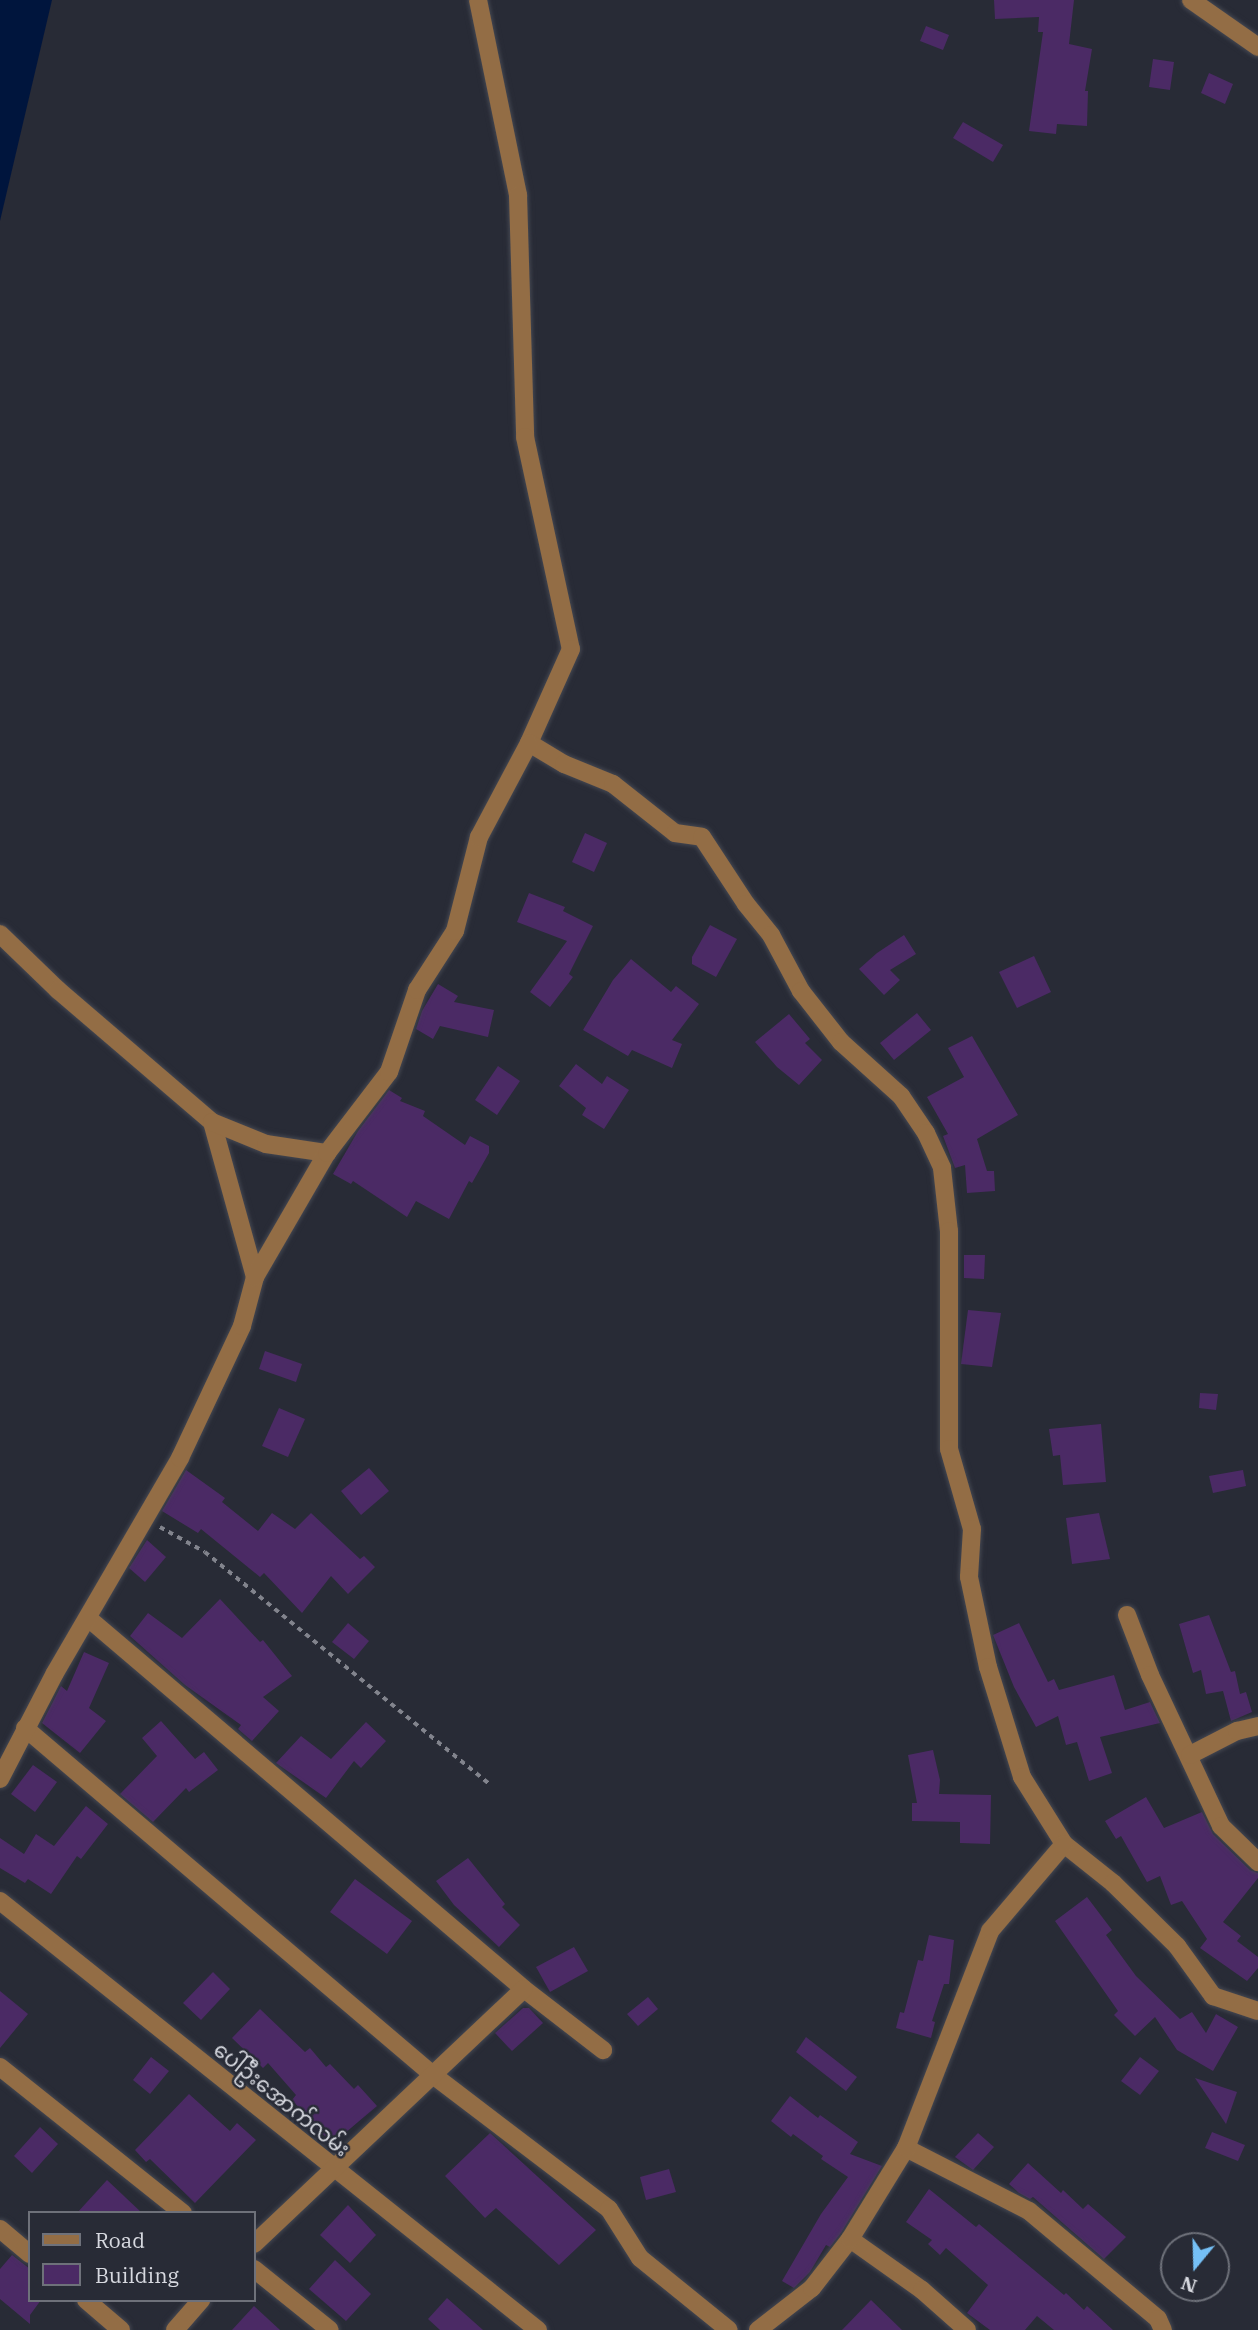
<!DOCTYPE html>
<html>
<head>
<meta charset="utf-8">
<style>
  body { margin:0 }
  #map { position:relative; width:1258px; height:2330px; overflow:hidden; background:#282b36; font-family:"IBM Plex Serif","Noto Sans Myanmar",serif }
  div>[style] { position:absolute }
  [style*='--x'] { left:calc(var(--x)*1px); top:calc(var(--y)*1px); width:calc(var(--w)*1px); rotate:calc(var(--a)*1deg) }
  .water>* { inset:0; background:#00153d }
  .building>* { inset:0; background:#4b2a65 }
  .path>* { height:3.5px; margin-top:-1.75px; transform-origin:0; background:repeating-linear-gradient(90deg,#82848d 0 5px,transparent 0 10px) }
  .roads { filter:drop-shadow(0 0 2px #444751) drop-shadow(0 0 2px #444751) }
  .minor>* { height:18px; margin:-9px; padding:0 9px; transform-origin:9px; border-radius:9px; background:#936d45 }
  span { translate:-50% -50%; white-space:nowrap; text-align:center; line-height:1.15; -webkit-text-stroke:5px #282b36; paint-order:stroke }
  .street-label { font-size:21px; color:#d7d9e0 }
  .legend { position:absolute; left:28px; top:2211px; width:228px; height:91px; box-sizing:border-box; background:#282b36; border:2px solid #6e717a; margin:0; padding:9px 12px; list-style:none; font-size:21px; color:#d7d9e0 }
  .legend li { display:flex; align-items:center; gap:14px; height:35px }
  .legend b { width:35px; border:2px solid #6e717a }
  .north { position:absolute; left:1160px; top:2232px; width:70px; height:70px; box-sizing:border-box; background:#282b36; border:2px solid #6e717a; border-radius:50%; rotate:199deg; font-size:19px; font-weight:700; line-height:28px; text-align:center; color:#d7d9e0 }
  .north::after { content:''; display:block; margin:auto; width:24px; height:32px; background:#75c0f6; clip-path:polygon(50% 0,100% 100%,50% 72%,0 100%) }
</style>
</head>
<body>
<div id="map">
  <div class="water">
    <div style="clip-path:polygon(0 0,52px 0,0 221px)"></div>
  </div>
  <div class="building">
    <div style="clip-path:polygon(994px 0,1074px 0,1069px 44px,1092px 49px,1085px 91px,1088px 91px,1087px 126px,1057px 124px,1056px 134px,1029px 131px,1043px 32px,1038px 32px,1039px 17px,995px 19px)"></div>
    <div style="clip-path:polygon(926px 26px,949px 35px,943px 50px,920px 41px)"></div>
    <div style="clip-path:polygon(1153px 59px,1174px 62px,1170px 90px,1149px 87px)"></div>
    <div style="clip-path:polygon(1209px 73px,1233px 84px,1225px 104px,1201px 93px)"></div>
    <div style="clip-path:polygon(963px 122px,1003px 145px,993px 162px,953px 138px)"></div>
    <div style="clip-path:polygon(585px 833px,607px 843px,594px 872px,572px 862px)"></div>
    <div style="clip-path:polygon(529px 893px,565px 907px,563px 911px,593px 926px,569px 974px,573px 977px,550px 1007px,530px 992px,567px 941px,517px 922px)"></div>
    <div style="clip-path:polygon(710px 925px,737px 939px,716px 977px,692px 964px,692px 957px)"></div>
    <div style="clip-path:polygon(904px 935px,916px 954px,890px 970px,900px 980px,884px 995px,859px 969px,877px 953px)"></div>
    <div style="clip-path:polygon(1034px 956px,1051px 992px,1017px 1008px,999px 972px)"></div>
    <div style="clip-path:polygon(631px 959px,671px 992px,676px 986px,699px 1004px,672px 1040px,682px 1044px,672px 1068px,632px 1050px,628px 1056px,583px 1030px,613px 980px)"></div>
    <div style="clip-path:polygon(438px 984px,458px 996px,454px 1002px,494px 1010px,488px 1037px,440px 1026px,433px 1039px,416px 1029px,422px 1011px)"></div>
    <div style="clip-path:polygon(917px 1013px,931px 1030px,894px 1060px,880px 1043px)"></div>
    <div style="clip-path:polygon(789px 1014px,810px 1039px,805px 1043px,822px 1060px,799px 1085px,777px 1067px,755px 1042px)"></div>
    <div style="clip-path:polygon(972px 1036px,1018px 1115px,977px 1139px,987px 1171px,994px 1171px,995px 1191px,967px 1193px,965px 1165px,955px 1168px,943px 1136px,948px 1134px,927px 1097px,964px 1077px,948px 1048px)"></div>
    <div style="clip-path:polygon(576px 1064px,602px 1084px,607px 1076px,629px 1090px,604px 1129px,582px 1115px,586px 1108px,559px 1086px)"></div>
    <div style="clip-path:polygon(498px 1066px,520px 1081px,497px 1115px,475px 1100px)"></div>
    <div style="clip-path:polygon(389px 1090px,402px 1098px,400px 1101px,425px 1111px,423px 1116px,465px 1145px,470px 1136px,489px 1146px,489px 1153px,472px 1183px,469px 1181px,449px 1219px,416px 1201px,407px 1217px,353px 1181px,351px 1184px,333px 1174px,358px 1131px)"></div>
    <div style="clip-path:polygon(964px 1255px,985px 1255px,984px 1279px,964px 1278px)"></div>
    <div style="clip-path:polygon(968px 1310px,1001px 1313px,992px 1367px,961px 1364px)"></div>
    <div style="clip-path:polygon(265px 1351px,302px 1364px,296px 1382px,259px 1369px)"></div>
    <div style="clip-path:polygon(1200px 1393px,1218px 1394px,1216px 1410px,1199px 1408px)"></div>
    <div style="clip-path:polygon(279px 1408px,305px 1419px,288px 1457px,262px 1446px)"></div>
    <div style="clip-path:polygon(1101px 1424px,1106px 1482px,1063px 1485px,1060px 1455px,1053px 1456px,1049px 1429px)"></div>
    <div style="clip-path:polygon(369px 1468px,389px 1491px,361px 1515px,341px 1491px)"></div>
    <div style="clip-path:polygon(186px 1470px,225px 1498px,222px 1502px,258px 1531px,272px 1513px,295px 1529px,311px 1513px,360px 1559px,364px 1556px,375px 1567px,348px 1594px,331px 1576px,302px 1613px,264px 1573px,260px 1577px,201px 1529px,198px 1533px,162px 1511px)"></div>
    <div style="clip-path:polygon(1243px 1470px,1246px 1486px,1213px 1493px,1209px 1476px)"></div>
    <div style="clip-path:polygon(1099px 1513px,1110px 1559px,1072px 1564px,1066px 1518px)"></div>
    <div style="clip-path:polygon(147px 1540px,166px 1557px,145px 1582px,129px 1568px)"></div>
    <div style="clip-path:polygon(220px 1599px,260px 1642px,263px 1640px,292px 1676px,263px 1697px,279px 1711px,252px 1741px,238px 1729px,241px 1725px,185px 1685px,130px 1636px,148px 1613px,182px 1638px)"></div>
    <div style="clip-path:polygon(1209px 1615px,1231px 1672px,1235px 1671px,1240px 1694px,1246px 1692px,1252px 1712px,1231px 1721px,1223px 1691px,1206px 1694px,1201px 1670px,1193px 1673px,1179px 1624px)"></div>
    <div style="clip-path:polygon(348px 1623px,369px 1641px,354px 1659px,332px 1642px)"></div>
    <div style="clip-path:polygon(1019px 1623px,1048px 1682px,1054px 1679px,1059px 1690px,1114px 1675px,1125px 1710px,1150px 1702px,1160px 1723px,1100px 1737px,1112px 1773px,1089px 1781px,1077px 1742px,1066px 1745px,1058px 1716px,1036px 1727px,1014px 1687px,993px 1635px)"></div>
    <div style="clip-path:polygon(84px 1652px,109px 1663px,89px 1708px,106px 1721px,80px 1753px,42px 1723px,61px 1686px,67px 1691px)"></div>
    <div style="clip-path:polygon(161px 1721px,195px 1759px,204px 1752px,218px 1770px,189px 1792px,186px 1788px,153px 1822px,120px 1794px,157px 1756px,142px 1738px)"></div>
    <div style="clip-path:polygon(366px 1722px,386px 1741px,361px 1768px,354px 1761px,326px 1798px,276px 1763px,301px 1736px,331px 1759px)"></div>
    <div style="clip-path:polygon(933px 1750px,940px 1780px,939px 1794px,991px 1795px,990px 1844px,960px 1843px,960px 1822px,912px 1821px,912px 1803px,917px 1803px,908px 1755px)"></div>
    <div style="clip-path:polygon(33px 1765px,57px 1782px,35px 1812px,11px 1794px)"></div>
    <div style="clip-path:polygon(1146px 1797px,1164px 1828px,1202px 1812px,1213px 1834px,1250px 1870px,1258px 1873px,1258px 1878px,1223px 1922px,1241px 1936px,1237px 1941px,1258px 1957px,1258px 1968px,1247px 1981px,1200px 1948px,1207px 1939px,1182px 1901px,1171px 1905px,1160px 1876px,1147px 1882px,1121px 1836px,1116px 1839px,1105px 1821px)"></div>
    <div style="clip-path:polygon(86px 1806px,108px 1824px,81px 1859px,77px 1856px,51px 1894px,28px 1879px,25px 1883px,0 1868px,0 1838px,24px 1854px,36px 1834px,54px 1846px)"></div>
    <div style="clip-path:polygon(468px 1858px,505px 1904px,502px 1907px,520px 1925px,499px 1947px,454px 1905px,436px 1881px)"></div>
    <div style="clip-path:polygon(355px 1879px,412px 1921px,387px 1954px,330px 1912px)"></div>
    <div style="clip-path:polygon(1087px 1897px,1112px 1930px,1106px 1935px,1136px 1976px,1180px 2019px,1192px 2012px,1206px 2033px,1216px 2014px,1238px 2027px,1213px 2071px,1177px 2050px,1155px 2017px,1135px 2036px,1114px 2015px,1118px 2011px,1055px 1921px)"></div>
    <div style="clip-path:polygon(929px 1935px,954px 1940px,949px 1984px,944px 1984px,932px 2021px,935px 2022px,931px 2038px,896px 2028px,900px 2012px,904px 2013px,918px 1960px,923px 1961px)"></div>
    <div style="clip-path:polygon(574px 1947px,588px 1971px,550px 1992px,536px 1967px)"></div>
    <div style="clip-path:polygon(213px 1972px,230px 1989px,201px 2020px,183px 2003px)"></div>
    <div style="clip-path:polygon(0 1991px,28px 2014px,0 2048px)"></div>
    <div style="clip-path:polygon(648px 1997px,658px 2009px,638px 2026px,627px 2014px)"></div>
    <div style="clip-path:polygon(523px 2008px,529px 2008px,543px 2023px,512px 2051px,495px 2033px)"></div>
    <div style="clip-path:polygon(260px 2009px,305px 2052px,310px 2048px,326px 2067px,330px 2064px,354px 2089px,358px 2085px,377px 2106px,332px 2144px,292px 2100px,296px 2095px,268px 2063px,263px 2068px,232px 2038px)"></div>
    <div style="clip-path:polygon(806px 2037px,857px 2077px,846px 2091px,796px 2052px)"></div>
    <div style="clip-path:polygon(151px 2057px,169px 2071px,150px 2094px,133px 2080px)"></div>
    <div style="clip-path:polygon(1140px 2057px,1159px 2071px,1140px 2095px,1121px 2081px)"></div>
    <div style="clip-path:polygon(1195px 2078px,1237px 2092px,1226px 2124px)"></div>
    <div style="clip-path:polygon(189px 2094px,230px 2131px,237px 2123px,256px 2140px,195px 2203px,150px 2159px,146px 2162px,135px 2150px)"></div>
    <div style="clip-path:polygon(790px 2096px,818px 2118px,820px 2115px,858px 2142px,850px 2154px,882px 2166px,841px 2233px,830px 2247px,826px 2245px,810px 2272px,794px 2288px,782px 2281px,821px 2214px,848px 2177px,821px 2159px,823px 2156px,793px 2134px,791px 2137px,771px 2121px)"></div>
    <div style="clip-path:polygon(40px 2127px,58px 2144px,32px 2173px,14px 2156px)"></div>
    <div style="clip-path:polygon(1212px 2132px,1245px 2145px,1238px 2161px,1205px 2148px)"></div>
    <div style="clip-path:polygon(490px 2133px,596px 2230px,559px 2265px,496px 2208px,485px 2218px,445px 2176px)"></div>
    <div style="clip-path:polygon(978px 2133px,994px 2147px,973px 2170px,955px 2157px)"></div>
    <div style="clip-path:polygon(1028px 2163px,1061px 2193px,1063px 2190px,1083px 2209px,1088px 2204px,1126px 2237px,1104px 2259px,1033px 2197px,1030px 2199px,1019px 2193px,1009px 2184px)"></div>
    <div style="clip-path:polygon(669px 2169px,676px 2192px,646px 2200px,640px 2177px)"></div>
    <div style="clip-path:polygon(107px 2180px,142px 2213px,77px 2213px)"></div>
    <div style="clip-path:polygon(929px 2189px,976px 2227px,979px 2224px,1064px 2295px,1066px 2293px,1084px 2310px,1087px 2306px,1113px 2330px,1054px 2330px,1037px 2316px,1025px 2330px,990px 2330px,967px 2313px,988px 2285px,946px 2248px,940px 2255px,928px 2244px,932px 2240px,906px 2222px)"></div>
    <div style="clip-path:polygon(348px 2205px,376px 2235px,350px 2263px,320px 2235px)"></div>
    <div style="clip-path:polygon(12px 2255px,30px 2269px,30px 2300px,41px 2300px,30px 2315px,30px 2324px,0 2299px,0 2269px)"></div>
    <div style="clip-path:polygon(335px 2260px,371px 2294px,346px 2321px,309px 2289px)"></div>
    <div style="clip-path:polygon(447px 2298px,483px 2330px,440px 2330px,428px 2319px)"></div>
    <div style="clip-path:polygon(871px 2300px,902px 2330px,842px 2330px)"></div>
    <div style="clip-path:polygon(254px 2306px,280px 2330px,232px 2330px)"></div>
  </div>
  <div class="path">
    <div style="--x:160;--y:1527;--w:51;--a:29.1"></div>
    <div style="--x:205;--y:1552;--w:367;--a:39.2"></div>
  </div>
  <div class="roads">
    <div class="minor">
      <div style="--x:478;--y:0;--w:199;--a:78.4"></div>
      <div style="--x:518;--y:195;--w:242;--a:88.3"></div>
      <div style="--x:525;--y:437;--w:217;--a:77.8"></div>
      <div style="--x:571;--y:649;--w:103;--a:114.1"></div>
      <div style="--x:529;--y:743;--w:41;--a:31"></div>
      <div style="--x:564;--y:764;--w:53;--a:22.2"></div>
      <div style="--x:613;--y:784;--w:79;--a:38.3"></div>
      <div style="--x:675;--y:833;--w:27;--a:8"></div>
      <div style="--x:702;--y:837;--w:80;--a:56.7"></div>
      <div style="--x:746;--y:904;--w:40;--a:51"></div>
      <div style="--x:771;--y:935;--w:64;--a:61.8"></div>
      <div style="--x:801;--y:991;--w:65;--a:51.9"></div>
      <div style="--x:841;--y:1042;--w:81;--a:42"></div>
      <div style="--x:901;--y:1096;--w:45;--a:56"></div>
      <div style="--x:926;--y:1133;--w:38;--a:65"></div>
      <div style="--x:942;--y:1168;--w:63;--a:83.7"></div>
      <div style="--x:949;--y:1231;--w:218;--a:90"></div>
      <div style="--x:949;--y:1449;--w:83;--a:74"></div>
      <div style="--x:972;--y:1529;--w:48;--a:93.6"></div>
      <div style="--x:969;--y:1577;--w:92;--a:78.1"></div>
      <div style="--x:988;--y:1667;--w:115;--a:72.8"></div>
      <div style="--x:1022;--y:1777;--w:79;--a:57.9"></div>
      <div style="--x:1064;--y:1844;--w:63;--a:38.5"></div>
      <div style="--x:1113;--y:1883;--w:90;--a:44.5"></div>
      <div style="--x:1177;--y:1946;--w:62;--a:54.2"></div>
      <div style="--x:1213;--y:1996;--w:47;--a:18.4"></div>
      <div style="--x:1191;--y:0;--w:82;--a:35"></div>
      <div style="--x:0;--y:934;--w:81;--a:44"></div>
      <div style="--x:58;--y:990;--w:203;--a:40.6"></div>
      <div style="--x:212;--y:1122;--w:161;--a:74.5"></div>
      <div style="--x:212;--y:1122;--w:58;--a:22.2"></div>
      <div style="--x:266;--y:1144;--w:62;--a:8.4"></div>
      <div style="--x:1127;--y:1615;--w:64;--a:69"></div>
      <div style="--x:1150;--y:1675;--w:167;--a:64.8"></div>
      <div style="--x:1221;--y:1826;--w:52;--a:44.2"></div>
      <div style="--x:88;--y:1618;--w:572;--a:40.4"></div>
      <div style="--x:524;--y:1989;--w:100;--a:37.7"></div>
      <div style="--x:25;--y:1728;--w:536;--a:40.38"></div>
      <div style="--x:433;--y:2075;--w:221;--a:37.3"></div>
      <div style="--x:609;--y:2209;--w:58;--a:57.7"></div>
      <div style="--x:640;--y:2258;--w:114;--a:39"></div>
      <div style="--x:1190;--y:1755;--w:53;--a:-27.1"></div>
      <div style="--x:1237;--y:1731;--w:22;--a:-13"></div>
      <div style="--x:0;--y:1779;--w:119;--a:-62.6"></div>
      <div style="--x:55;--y:1673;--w:249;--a:-59.8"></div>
      <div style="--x:180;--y:1458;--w:146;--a:-64.8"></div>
      <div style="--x:242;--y:1326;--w:51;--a:-75.1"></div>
      <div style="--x:255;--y:1277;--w:143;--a:-59.9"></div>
      <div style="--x:327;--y:1153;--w:102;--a:-52.6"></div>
      <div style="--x:389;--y:1072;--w:87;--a:-71.1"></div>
      <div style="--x:417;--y:990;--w:70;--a:-57.2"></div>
      <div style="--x:455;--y:931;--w:97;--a:-75.7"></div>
      <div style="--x:479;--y:837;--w:106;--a:-62"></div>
      <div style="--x:0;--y:1901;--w:688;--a:38.57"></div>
      <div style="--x:0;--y:2067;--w:234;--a:38.6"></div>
      <div style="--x:906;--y:2148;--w:138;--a:27.1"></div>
      <div style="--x:1029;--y:2211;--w:168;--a:39.9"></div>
      <div style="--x:1158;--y:2319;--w:12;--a:66"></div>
      <div style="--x:0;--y:2229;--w:39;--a:40"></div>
      <div style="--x:850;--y:2239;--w:88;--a:35.3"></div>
      <div style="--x:922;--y:2290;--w:60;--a:41.6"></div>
      <div style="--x:254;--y:2244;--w:371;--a:-43.4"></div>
      <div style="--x:254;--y:2269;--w:97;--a:38.8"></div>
      <div style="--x:86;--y:2300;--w:46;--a:40.6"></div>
      <div style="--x:175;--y:2330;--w:40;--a:-49"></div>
      <div style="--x:758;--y:2330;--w:68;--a:-37.9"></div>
      <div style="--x:812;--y:2288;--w:62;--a:-52.2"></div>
      <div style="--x:850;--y:2239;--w:107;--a:-58.4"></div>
      <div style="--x:906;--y:2148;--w:233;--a:-68.8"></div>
      <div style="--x:990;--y:1931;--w:114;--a:-49.6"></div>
    </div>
  </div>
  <div class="street-label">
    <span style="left:282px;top:2099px;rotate:39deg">ပေါ်ဦးအောက်လမ်း</span>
  </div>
  <ul class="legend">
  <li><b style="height:9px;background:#936d45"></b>Road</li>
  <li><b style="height:19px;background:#4b2a65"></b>Building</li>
  </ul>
  <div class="north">N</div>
</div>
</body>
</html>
